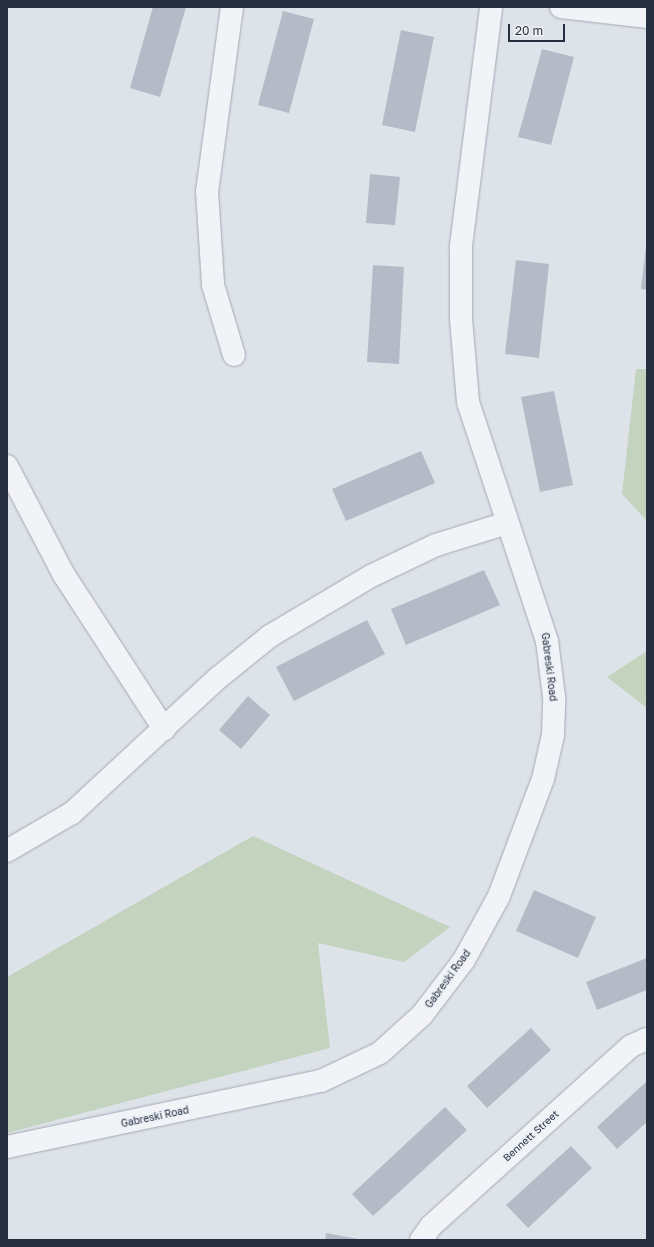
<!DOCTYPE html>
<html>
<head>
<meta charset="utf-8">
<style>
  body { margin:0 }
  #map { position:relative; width:654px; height:1247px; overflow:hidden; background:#dee2e9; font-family:"Golos Text",sans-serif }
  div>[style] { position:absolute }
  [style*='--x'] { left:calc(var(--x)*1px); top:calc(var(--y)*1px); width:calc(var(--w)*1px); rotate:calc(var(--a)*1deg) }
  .green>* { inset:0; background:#c3d3be }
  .building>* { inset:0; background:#b5bbc6 }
  .roads { filter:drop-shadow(0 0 1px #a3a9b3) drop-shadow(0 0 1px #a3a9b3) }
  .minor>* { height:22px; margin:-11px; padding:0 11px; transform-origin:11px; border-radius:11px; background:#f1f3f7 }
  span { translate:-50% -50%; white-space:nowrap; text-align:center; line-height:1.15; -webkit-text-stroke:4px #edf1f6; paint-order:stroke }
  .street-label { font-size:10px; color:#262f40 }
  .frame { position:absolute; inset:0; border:8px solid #262f40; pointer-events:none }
  .scale { position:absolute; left:508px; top:24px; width:57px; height:18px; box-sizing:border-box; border:2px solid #262f40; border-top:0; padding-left:5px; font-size:12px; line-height:14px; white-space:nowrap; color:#262f40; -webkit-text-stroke:3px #edf1f6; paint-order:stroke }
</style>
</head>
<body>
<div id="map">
  <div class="green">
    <div style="clip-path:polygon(636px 369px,647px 369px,647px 521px,622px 494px)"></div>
    <div style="clip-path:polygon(647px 651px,647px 708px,607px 677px)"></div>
    <div style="clip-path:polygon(253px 836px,450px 927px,404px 962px,318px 943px,330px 1048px,7px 1133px,7px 977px)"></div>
  </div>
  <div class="building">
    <div style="clip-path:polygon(153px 7px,186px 7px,160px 97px,130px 88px)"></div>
    <div style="clip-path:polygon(283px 11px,314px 19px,289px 113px,258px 105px)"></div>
    <div style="clip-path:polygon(401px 30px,434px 37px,415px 132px,382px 125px)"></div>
    <div style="clip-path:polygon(542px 49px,574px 57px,551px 145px,518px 137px)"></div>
    <div style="clip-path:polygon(370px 174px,400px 177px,395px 225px,366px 223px)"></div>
    <div style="clip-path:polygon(646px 246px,647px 246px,647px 290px,641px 289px)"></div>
    <div style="clip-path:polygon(516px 260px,549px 264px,539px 358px,505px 354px)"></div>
    <div style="clip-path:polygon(373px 265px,404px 267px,399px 364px,367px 362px)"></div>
    <div style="clip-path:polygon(554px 391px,573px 485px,540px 492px,521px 397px)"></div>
    <div style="clip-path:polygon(421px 451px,435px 483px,346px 521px,332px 489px)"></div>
    <div style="clip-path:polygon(484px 570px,500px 605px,406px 645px,391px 609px)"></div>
    <div style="clip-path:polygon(367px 620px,385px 654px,294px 701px,276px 667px)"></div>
    <div style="clip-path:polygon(248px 696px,270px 715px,241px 749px,219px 730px)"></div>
    <div style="clip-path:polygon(534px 890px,596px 917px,578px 958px,516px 931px)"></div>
    <div style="clip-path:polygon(647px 958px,647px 990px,597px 1010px,586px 982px)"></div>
    <div style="clip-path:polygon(531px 1028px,551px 1050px,487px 1108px,467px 1086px)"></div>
    <div style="clip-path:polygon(647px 1081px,647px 1122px,617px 1149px,597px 1127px)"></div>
    <div style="clip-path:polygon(445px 1107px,467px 1130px,373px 1216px,352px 1194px)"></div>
    <div style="clip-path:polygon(571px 1146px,592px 1168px,528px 1228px,506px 1205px)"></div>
    <div style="clip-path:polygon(326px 1233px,358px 1239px,358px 1240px,325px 1240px)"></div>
  </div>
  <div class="roads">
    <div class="minor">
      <div style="--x:232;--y:7;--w:186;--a:97.7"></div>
      <div style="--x:207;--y:191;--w:94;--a:86.3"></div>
      <div style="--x:213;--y:285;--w:73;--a:73.3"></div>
      <div style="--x:561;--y:7;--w:87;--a:6.6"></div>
      <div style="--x:7;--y:466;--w:123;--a:62.4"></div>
      <div style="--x:64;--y:575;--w:184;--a:57"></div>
      <div style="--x:7;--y:851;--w:75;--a:-30.3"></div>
      <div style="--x:72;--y:813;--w:199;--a:-42.8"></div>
      <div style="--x:218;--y:678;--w:67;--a:-38.9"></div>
      <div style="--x:270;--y:636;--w:117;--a:-30.7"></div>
      <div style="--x:371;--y:576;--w:72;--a:-25.5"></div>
      <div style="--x:436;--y:545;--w:74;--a:-17.2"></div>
      <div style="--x:7;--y:1147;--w:321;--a:-11.9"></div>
      <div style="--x:321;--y:1081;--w:65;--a:-25.4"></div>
      <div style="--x:380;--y:1053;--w:57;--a:-42.1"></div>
      <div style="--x:422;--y:1015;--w:69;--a:-52.6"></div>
      <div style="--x:464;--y:960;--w:73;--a:-61.3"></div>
      <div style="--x:499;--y:896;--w:125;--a:-69.4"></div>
      <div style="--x:543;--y:779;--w:45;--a:-77.2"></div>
      <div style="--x:553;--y:735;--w:38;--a:-88"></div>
      <div style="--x:554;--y:697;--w:56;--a:-97.1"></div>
      <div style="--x:547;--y:641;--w:252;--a:-108.3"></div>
      <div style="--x:468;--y:402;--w:83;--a:-94.8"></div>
      <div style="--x:461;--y:319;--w:73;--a:-90"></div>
      <div style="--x:461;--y:246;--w:241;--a:-82.8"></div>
      <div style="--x:421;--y:1240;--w:17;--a:-54"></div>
      <div style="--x:431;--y:1226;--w:269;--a:-42"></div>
      <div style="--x:631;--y:1046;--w:17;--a:-24"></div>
    </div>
  </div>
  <div class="street-label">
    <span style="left:549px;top:667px;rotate:83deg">Gabreski Road</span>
    <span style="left:448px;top:979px;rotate:-54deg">Gabreski Road</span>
    <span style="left:155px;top:1117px;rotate:-12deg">Gabreski Road</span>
    <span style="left:531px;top:1136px;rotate:-42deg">Bennett Street</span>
  </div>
  <div class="frame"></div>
  <div class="scale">20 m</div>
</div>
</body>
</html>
